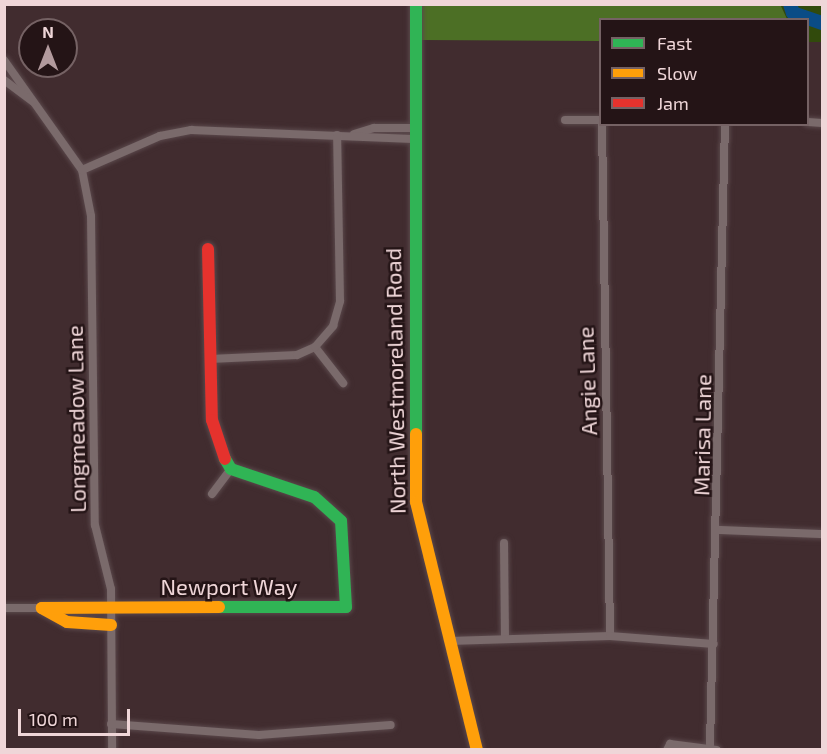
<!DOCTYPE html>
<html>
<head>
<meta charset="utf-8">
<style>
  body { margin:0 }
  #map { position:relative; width:827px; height:754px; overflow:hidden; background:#412c2f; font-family:"Exo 2",sans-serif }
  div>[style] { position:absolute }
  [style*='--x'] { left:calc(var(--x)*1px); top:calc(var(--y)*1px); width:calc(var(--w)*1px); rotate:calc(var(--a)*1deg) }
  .green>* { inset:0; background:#314a0c }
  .forest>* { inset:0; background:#4c6f25 }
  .river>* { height:14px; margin:-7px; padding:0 7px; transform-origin:7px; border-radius:7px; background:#0a4c86 }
  .roads { filter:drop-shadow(0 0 2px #5a484b) drop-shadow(0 0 2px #5a484b) }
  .street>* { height:8px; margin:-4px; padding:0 4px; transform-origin:4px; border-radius:4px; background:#7a6a6b }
  .fast>* { height:12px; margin:-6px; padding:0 6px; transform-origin:6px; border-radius:6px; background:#30b455 }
  .slow>* { height:12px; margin:-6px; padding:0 6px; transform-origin:6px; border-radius:6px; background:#ff9f0a }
  .jam>* { height:12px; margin:-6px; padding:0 6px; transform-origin:6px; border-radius:6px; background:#e5322d }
  span { translate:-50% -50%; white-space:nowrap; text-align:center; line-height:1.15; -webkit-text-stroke:5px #241416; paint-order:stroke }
  .street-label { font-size:22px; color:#efd6d8 }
  .frame { position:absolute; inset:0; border:6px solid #efd6d8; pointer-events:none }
  .legend { position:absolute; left:599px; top:18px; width:210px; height:108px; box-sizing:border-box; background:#241416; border:2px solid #756264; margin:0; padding:8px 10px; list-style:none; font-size:18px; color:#efd6d8 }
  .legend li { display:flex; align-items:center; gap:12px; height:30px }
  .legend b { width:30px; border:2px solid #756264 }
  .north { position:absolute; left:18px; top:18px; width:60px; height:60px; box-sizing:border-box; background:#241416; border:2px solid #756264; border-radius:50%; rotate:0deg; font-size:16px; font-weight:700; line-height:24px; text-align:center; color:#efd6d8 }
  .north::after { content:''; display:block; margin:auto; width:21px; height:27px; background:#b29a9d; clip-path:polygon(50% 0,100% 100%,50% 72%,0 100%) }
  .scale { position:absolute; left:18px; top:709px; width:112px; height:27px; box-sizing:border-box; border:3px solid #efd6d8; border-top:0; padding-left:8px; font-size:18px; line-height:21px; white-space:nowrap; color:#efd6d8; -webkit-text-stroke:4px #241416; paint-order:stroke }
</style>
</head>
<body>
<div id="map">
  <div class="green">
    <div style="clip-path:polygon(780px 5px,822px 5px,822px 42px,808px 42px,808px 20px,787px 19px)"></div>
  </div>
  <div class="forest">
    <div style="clip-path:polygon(780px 4px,787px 19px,600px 20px,600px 41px,420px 40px,421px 5px)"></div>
  </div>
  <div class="river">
    <div style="--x:790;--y:4;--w:9;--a:72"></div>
    <div style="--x:793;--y:13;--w:31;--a:19"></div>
  </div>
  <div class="roads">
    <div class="street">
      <div style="--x:4;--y:60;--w:135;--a:54.7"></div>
      <div style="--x:82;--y:170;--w:47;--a:78.9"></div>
      <div style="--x:91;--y:216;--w:309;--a:89.3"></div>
      <div style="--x:95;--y:525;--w:66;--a:76"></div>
      <div style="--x:111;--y:589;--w:161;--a:89.6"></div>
      <div style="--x:4;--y:80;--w:36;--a:37"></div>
      <div style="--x:565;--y:120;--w:35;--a:0"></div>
      <div style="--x:808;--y:122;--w:14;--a:4"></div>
      <div style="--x:602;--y:124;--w:512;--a:89.1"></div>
      <div style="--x:354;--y:134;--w:21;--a:-17"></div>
      <div style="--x:374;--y:128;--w:39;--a:0"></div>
      <div style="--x:82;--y:170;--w:85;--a:-23.6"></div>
      <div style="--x:160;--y:136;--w:32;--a:-11"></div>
      <div style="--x:191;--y:130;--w:222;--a:2.3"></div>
      <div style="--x:315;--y:347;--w:46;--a:52.1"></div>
      <div style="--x:210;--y:359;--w:87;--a:-2.6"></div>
      <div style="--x:297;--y:355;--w:20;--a:-24"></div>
      <div style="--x:315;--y:347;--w:28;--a:-49"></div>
      <div style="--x:333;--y:326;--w:26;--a:-74"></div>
      <div style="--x:340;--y:301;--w:166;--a:-91"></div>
      <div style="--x:212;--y:494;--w:31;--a:-53"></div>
      <div style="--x:718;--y:530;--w:104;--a:2.2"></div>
      <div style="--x:504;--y:543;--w:96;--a:89.4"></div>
      <div style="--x:4;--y:608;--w:38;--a:0"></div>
      <div style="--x:449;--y:641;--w:161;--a:-1.8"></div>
      <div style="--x:610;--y:636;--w:104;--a:4.4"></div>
      <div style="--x:111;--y:724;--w:148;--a:4.3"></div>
      <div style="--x:259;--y:735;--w:132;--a:-4.3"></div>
      <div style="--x:710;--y:745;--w:621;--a:-88.62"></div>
      <div style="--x:667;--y:750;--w:7;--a:-63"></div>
      <div style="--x:670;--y:744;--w:47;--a:7.3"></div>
    </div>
    <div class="fast">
      <div style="--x:416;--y:4;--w:430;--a:90"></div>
      <div style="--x:219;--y:607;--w:127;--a:0"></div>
      <div style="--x:346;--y:607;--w:86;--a:-93.3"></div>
      <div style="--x:341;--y:521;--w:36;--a:-138"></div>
      <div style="--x:314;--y:497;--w:88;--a:-161.4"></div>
      <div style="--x:231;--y:469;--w:12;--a:-121"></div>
    </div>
    <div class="slow">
      <div style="--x:416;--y:434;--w:68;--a:90"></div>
      <div style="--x:416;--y:502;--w:255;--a:76.2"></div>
      <div style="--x:111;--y:625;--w:44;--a:-176.1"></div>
      <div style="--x:67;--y:622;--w:29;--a:-151"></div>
      <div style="--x:42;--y:608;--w:177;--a:-0.3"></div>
    </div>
    <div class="jam">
      <div style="--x:208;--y:249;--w:171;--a:88.7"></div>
      <div style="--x:212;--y:420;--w:41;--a:71.6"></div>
    </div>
  </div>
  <div class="street-label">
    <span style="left:395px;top:381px;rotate:-91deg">North Westmoreland Road</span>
    <span style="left:587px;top:381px;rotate:-92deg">Angie Lane</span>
    <span style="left:76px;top:419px;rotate:-91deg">Longmeadow Lane</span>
    <span style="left:702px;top:435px;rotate:-89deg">Marisa Lane</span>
    <span style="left:229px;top:587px">Newport Way</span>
  </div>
  <div class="frame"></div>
  <ul class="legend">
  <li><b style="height:8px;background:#30b455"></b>Fast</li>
  <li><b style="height:8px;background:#ff9f0a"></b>Slow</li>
  <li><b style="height:8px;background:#e5322d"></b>Jam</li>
  </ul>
  <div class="north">N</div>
  <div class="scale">100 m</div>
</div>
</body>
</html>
